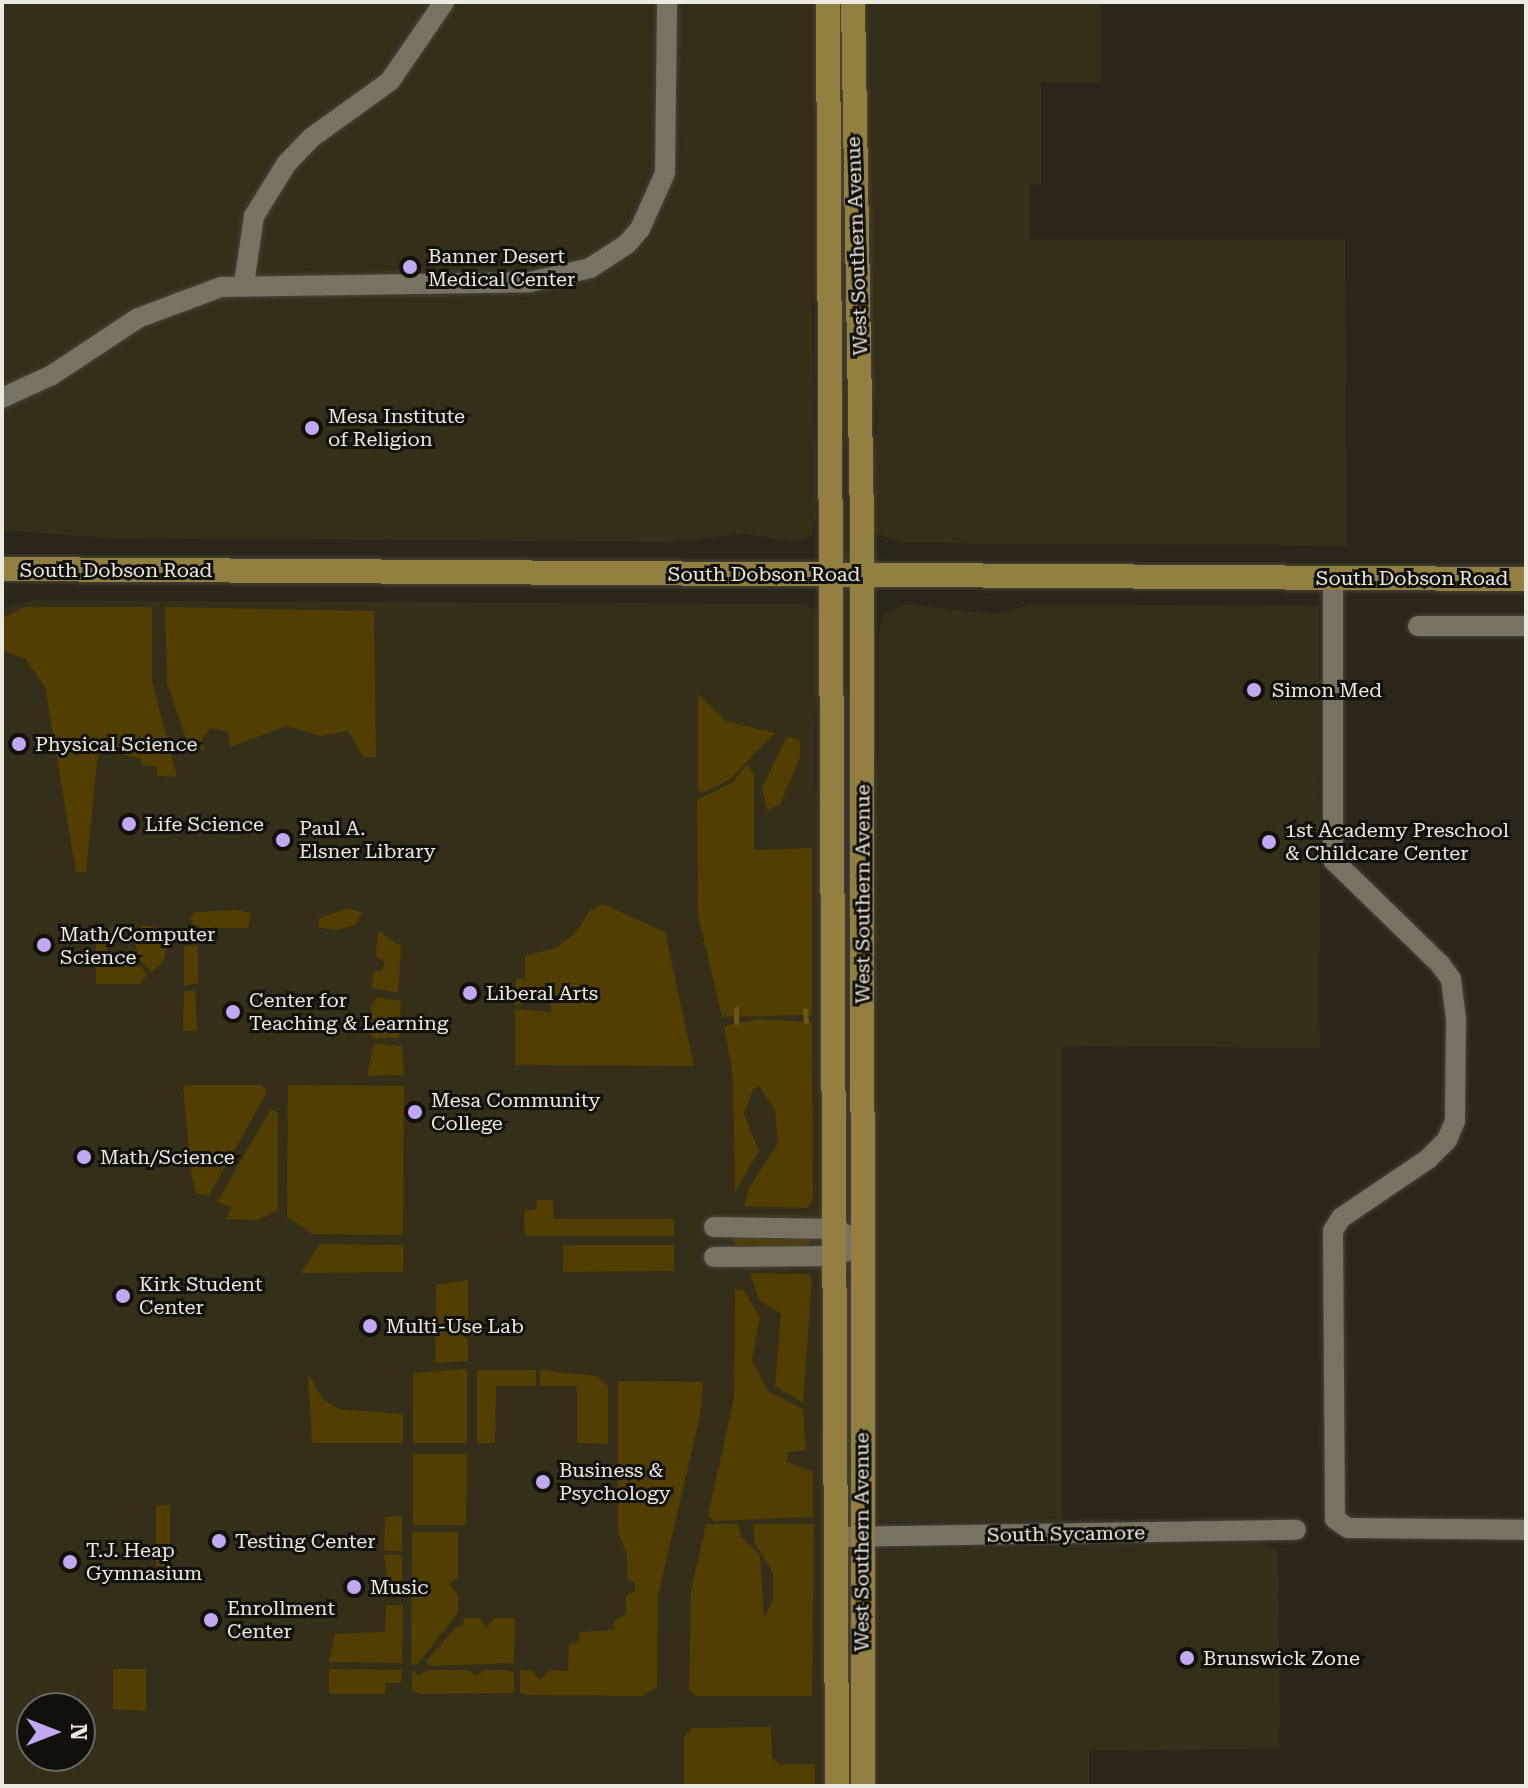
<!DOCTYPE html>
<html>
<head>
<meta charset="utf-8">
<style>
  body { margin:0 }
  #map { position:relative; width:1528px; height:1788px; overflow:hidden; background:#2b2619; font-family:"Roboto Serif",serif }
  div>[style] { position:absolute }
  [style*='--x'] { left:calc(var(--x)*1px); top:calc(var(--y)*1px); width:calc(var(--w)*1px); rotate:calc(var(--a)*1deg) }
  .built>* { inset:0; background:#352e19 }
  .green>* { inset:0; background:#513e00 }
  .stream>* { height:5px; margin:-2.5px; padding:0 2.5px; transform-origin:2.5px; border-radius:2.5px; background:#6e5811 }
  .roads { filter:drop-shadow(0 0 2px #484339) drop-shadow(0 0 2px #484339) }
  .minor>* { height:20px; margin:-10px; padding:0 10px; transform-origin:10px; border-radius:10px; background:#787262 }
  .major>* { height:24px; margin:-12px; padding:0 12px; transform-origin:12px; border-radius:12px; background:#937f3f }
  .dots>* { width:22px; height:22px; translate:-50% -50%; box-sizing:border-box; border:4px solid #12100a; border-radius:50% }
  span { translate:-50% -50%; white-space:nowrap; text-align:center; line-height:1.15; -webkit-text-stroke:6px #12100a; paint-order:stroke }
  .street-label { font-size:20px; color:#ece9e0 }
  .poi-label { font-size:20px; color:#ece9e0 }
  .left { translate:0 -50%; text-align:left }
  .frame { position:absolute; inset:0; border:4px solid #ece9e0; pointer-events:none }
  .north { position:absolute; left:16px; top:1692px; width:80px; height:80px; box-sizing:border-box; background:#12100a; border:2px solid #696760; border-radius:50%; rotate:90deg; font-size:22px; font-weight:700; line-height:32px; text-align:center; color:#ece9e0 }
  .north::after { content:''; display:block; margin:auto; width:28px; height:36px; background:#c2a8f2; clip-path:polygon(50% 0,100% 100%,50% 72%,0 100%) }
</style>
</head>
<body>
<div id="map">
  <div class="built">
    <div style="clip-path:polygon(2px 2px,820px 2px,822px 228px,812px 305px,816px 519px,811px 537px,794px 542px,744px 534px,672px 542px,100px 538px,2px 530px)"></div>
    <div style="clip-path:polygon(861px 2px,1101px 2px,1101px 82px,1041px 82px,1041px 185px,1030px 186px,1030px 239px,1345px 239px,1347px 546px,903px 543px,873px 533px,870px 516px,878px 414px,869px 376px)"></div>
    <div style="clip-path:polygon(evenodd,32px 600px,804px 604px,819px 612px,823px 672px,815px 722px,815px 786px,824px 822px,828px 1312px,820px 1360px,820px 1425px,829px 1464px,830px 1786px,2px 1786px,2px 608px,32px 600px,32px 1708px,80px 1708px,80px 1756px,32px 1756px,32px 1708px)"></div>
    <div style="clip-path:polygon(904px 604px,995px 614px,1030px 605px,1319px 606px,1320px 1048px,1062px 1046px,1062px 1521px,890px 1522px,878px 1520px,870px 1510px,870px 832px,879px 748px,879px 629px,885px 614px)"></div>
    <div style="clip-path:polygon(1259px 1543px,1278px 1550px,1280px 1749px,1089px 1751px,1089px 1786px,870px 1786px,873px 1554px,879px 1550px)"></div>
  </div>
  <div class="green">
    <div style="clip-path:polygon(24px 607px,152px 607px,152px 681px,177px 777px,157px 776px,157px 767px,141px 765px,142px 759px,87px 746px,98px 752px,86px 872px,76px 872px,45px 687px,25px 659px,2px 650px,2px 618px)"></div>
    <div style="clip-path:polygon(165px 607px,374px 611px,376px 757px,363px 757px,348px 731px,321px 736px,287px 726px,230px 747px,228px 732px,211px 728px,202px 739px,204px 750px,189px 747px,167px 683px)"></div>
    <div style="clip-path:polygon(698px 694px,726px 721px,775px 733px,729px 780px,703px 793px,698px 790px)"></div>
    <div style="clip-path:polygon(787px 736px,800px 740px,800px 757px,780px 805px,767px 810px,762px 788px)"></div>
    <div style="clip-path:polygon(747px 764px,754px 775px,754px 850px,812px 848px,812px 1015px,722px 1017px,698px 915px,697px 800px,733px 782px)"></div>
    <div style="clip-path:polygon(603px 904px,665px 932px,694px 1066px,515px 1065px,515px 1009px,551px 1012px,550px 999px,515px 1005px,516px 979px,525px 979px,525px 956px,556px 948px,576px 932px,590px 910px)"></div>
    <div style="clip-path:polygon(348px 908px,362px 912px,356px 925px,335px 930px,318px 927px,319px 918px)"></div>
    <div style="clip-path:polygon(236px 910px,251px 913px,248px 928px,204px 928px,193px 925px,190px 918px,195px 912px)"></div>
    <div style="clip-path:polygon(115px 925px,137px 925px,131px 936px,121px 930px,111px 935px,107px 950px,121px 966px,125px 958px,143px 969px,147px 975px,140px 984px,96px 984px,96px 937px)"></div>
    <div style="clip-path:polygon(142px 925px,158px 928px,168px 943px,163px 962px,152px 972px,139px 959px,135px 941px)"></div>
    <div style="clip-path:polygon(378px 930px,401px 946px,398px 993px,371px 988px,374px 970px,382px 971px,385px 962px,376px 956px)"></div>
    <div style="clip-path:polygon(198px 945px,198px 983px,184px 986px,184px 946px)"></div>
    <div style="clip-path:polygon(184px 991px,195px 991px,197px 1031px,183px 1031px)"></div>
    <div style="clip-path:polygon(377px 997px,401px 1001px,399px 1038px,371px 1038px,371px 1006px)"></div>
    <div style="clip-path:polygon(759px 1019px,812px 1022px,813px 1200px,807px 1208px,744px 1206px,749px 1188px,778px 1143px,775px 1110px,759px 1086px,753px 1089px,744px 1114px,759px 1151px,735px 1192px,733px 1076px,724px 1026px)"></div>
    <div style="clip-path:polygon(374px 1043px,402px 1046px,404px 1075px,367px 1076px)"></div>
    <div style="clip-path:polygon(183px 1085px,262px 1085px,267px 1092px,209px 1196px,196px 1194px,191px 1173px)"></div>
    <div style="clip-path:polygon(288px 1085px,404px 1086px,403px 1235px,312px 1234px,287px 1217px)"></div>
    <div style="clip-path:polygon(270px 1110px,278px 1112px,278px 1210px,258px 1220px,226px 1219px,232px 1207px,217px 1202px)"></div>
    <div style="clip-path:polygon(537px 1200px,553px 1200px,554px 1219px,674px 1219px,674px 1236px,525px 1236px,524px 1211px,536px 1209px)"></div>
    <div style="clip-path:polygon(733px 1237px,809px 1237px,810px 1241px,806px 1246px,736px 1246px)"></div>
    <div style="clip-path:polygon(320px 1244px,404px 1245px,403px 1272px,301px 1273px)"></div>
    <div style="clip-path:polygon(563px 1245px,674px 1245px,674px 1271px,563px 1272px)"></div>
    <div style="clip-path:polygon(750px 1273px,808px 1274px,812px 1279px,803px 1403px,775px 1386px,781px 1314px,759px 1300px)"></div>
    <div style="clip-path:polygon(468px 1280px,468px 1361px,435px 1363px,436px 1285px)"></div>
    <div style="clip-path:polygon(735px 1289px,744px 1291px,760px 1317px,752px 1360px,768px 1391px,803px 1409px,806px 1451px,788px 1452px,787px 1462px,813px 1472px,813px 1517px,714px 1521px,708px 1515px,734px 1398px)"></div>
    <div style="clip-path:polygon(467px 1369px,467px 1443px,413px 1443px,413px 1373px)"></div>
    <div style="clip-path:polygon(477px 1370px,536px 1370px,536px 1386px,496px 1386px,495px 1443px,477px 1443px)"></div>
    <div style="clip-path:polygon(540px 1370px,597px 1376px,608px 1386px,608px 1444px,577px 1443px,577px 1386px,540px 1386px)"></div>
    <div style="clip-path:polygon(308px 1373px,323px 1399px,339px 1409px,403px 1414px,403px 1443px,312px 1443px)"></div>
    <div style="clip-path:polygon(618px 1381px,703px 1382px,700px 1416px,658px 1596px,657px 1687px,643px 1696px,526px 1695px,520px 1693px,520px 1670px,533px 1671px,539px 1680px,550px 1670px,568px 1671px,569px 1645px,579px 1641px,580px 1632px,613px 1630px,615px 1620px,626px 1614px,626px 1596px,635px 1591px,635px 1583px,627px 1579px,627px 1554px,618px 1533px)"></div>
    <div style="clip-path:polygon(413px 1454px,467px 1454px,466px 1525px,413px 1525px)"></div>
    <div style="clip-path:polygon(156px 1505px,170px 1505px,170px 1567px,156px 1566px)"></div>
    <div style="clip-path:polygon(402px 1516px,402px 1551px,384px 1551px,385px 1517px)"></div>
    <div style="clip-path:polygon(706px 1524px,738px 1524px,741px 1537px,760px 1555px,764px 1618px,773px 1601px,773px 1573px,754px 1542px,754px 1524px,814px 1524px,812px 1696px,696px 1696px,689px 1689px,691px 1591px)"></div>
    <div style="clip-path:polygon(412px 1532px,458px 1532px,458px 1578px,449px 1584px,458px 1595px,458px 1613px,417px 1665px,411px 1664px)"></div>
    <div style="clip-path:polygon(384px 1555px,402px 1555px,402px 1595px,390px 1595px)"></div>
    <div style="clip-path:polygon(386px 1605px,403px 1605px,402px 1663px,329px 1662px,335px 1634px,385px 1632px)"></div>
    <div style="clip-path:polygon(464px 1618px,480px 1618px,486px 1628px,494px 1618px,515px 1618px,514px 1663px,430px 1666px,426px 1661px,455px 1628px,463px 1626px)"></div>
    <div style="clip-path:polygon(113px 1669px,146px 1669px,146px 1711px,113px 1709px)"></div>
    <div style="clip-path:polygon(329px 1669px,402px 1670px,401px 1683px,386px 1683px,385px 1694px,329px 1694px)"></div>
    <div style="clip-path:polygon(412px 1670px,418px 1676px,428px 1670px,469px 1670px,476px 1676px,484px 1670px,508px 1670px,514px 1673px,514px 1693px,420px 1694px,412px 1691px)"></div>
    <div style="clip-path:polygon(771px 1727px,772px 1758px,780px 1764px,815px 1764px,815px 1786px,684px 1786px,684px 1737px,692px 1728px)"></div>
  </div>
  <div class="stream">
    <div style="--x:736;--y:1009;--w:13;--a:90"></div>
    <div style="--x:805;--y:1010;--w:11;--a:85"></div>
  </div>
  <div class="roads">
    <div class="minor">
      <div style="--x:244;--y:284;--w:69;--a:-81.6"></div>
      <div style="--x:254;--y:216;--w:62;--a:-58.1"></div>
      <div style="--x:287;--y:163;--w:35;--a:-46"></div>
      <div style="--x:311;--y:138;--w:97;--a:-35.8"></div>
      <div style="--x:390;--y:81;--w:96;--a:-55.6"></div>
      <div style="--x:2;--y:398;--w:55;--a:-24.7"></div>
      <div style="--x:52;--y:375;--w:103;--a:-33.5"></div>
      <div style="--x:138;--y:318;--w:89;--a:-20.5"></div>
      <div style="--x:221;--y:287;--w:309;--a:-0.9"></div>
      <div style="--x:530;--y:282;--w:62;--a:-13.1"></div>
      <div style="--x:590;--y:268;--w:44;--a:-33"></div>
      <div style="--x:627;--y:244;--w:20;--a:-49"></div>
      <div style="--x:640;--y:229;--w:61;--a:-65.9"></div>
      <div style="--x:665;--y:173;--w:171;--a:-89.3"></div>
      <div style="--x:1333;--y:578;--w:282;--a:90"></div>
      <div style="--x:1333;--y:860;--w:149;--a:44.2"></div>
      <div style="--x:1440;--y:964;--w:19;--a:54"></div>
      <div style="--x:1451;--y:979;--w:40;--a:82.9"></div>
      <div style="--x:1456;--y:1019;--w:102;--a:90.6"></div>
      <div style="--x:1455;--y:1121;--w:21;--a:113"></div>
      <div style="--x:1447;--y:1140;--w:27;--a:135"></div>
      <div style="--x:1428;--y:1159;--w:105;--a:145.9"></div>
      <div style="--x:1341;--y:1218;--w:15;--a:122"></div>
      <div style="--x:1333;--y:1231;--w:288;--a:89.6"></div>
      <div style="--x:1335;--y:1519;--w:16;--a:35"></div>
      <div style="--x:1348;--y:1528;--w:178;--a:0.6"></div>
      <div style="--x:1418;--y:626;--w:108;--a:0"></div>
      <div style="--x:714;--y:1227;--w:122;--a:0.9"></div>
      <div style="--x:836;--y:1229;--w:30;--a:28"></div>
      <div style="--x:714;--y:1257;--w:122;--a:-0.5"></div>
      <div style="--x:836;--y:1256;--w:10;--a:-24"></div>
      <div style="--x:836;--y:1537;--w:460;--a:-0.9"></div>
    </div>
    <div class="major">
      <div style="--x:828;--y:2;--w:1784;--a:89.71"></div>
      <div style="--x:853;--y:2;--w:522;--a:89.01"></div>
      <div style="--x:862;--y:524;--w:1262;--a:89.95"></div>
      <div style="--x:2;--y:569;--w:1524;--a:0.38"></div>
    </div>
  </div>
  <div class="dots">
    <div style="left:410px;top:267px;background:#c2a8f2"></div>
    <div style="left:312px;top:428px;background:#c2a8f2"></div>
    <div style="left:1254px;top:690px;background:#c2a8f2"></div>
    <div style="left:19px;top:744px;background:#c2a8f2"></div>
    <div style="left:129px;top:824px;background:#c2a8f2"></div>
    <div style="left:283px;top:840px;background:#c2a8f2"></div>
    <div style="left:1269px;top:842px;background:#c2a8f2"></div>
    <div style="left:44px;top:945px;background:#c2a8f2"></div>
    <div style="left:470px;top:993px;background:#c2a8f2"></div>
    <div style="left:233px;top:1012px;background:#c2a8f2"></div>
    <div style="left:415px;top:1112px;background:#c2a8f2"></div>
    <div style="left:84px;top:1157px;background:#c2a8f2"></div>
    <div style="left:123px;top:1296px;background:#c2a8f2"></div>
    <div style="left:370px;top:1326px;background:#c2a8f2"></div>
    <div style="left:543px;top:1482px;background:#c2a8f2"></div>
    <div style="left:219px;top:1541px;background:#c2a8f2"></div>
    <div style="left:70px;top:1562px;background:#c2a8f2"></div>
    <div style="left:354px;top:1587px;background:#c2a8f2"></div>
    <div style="left:211px;top:1620px;background:#c2a8f2"></div>
    <div style="left:1187px;top:1658px;background:#c2a8f2"></div>
  </div>
  <div class="street-label">
    <span style="left:857px;top:246px;rotate:-92deg">West Southern Avenue</span>
    <span style="left:116px;top:570px">South Dobson Road</span>
    <span style="left:764px;top:574px">South Dobson Road</span>
    <span style="left:1412px;top:578px">South Dobson Road</span>
    <span style="left:863px;top:894px;rotate:-90deg">West Southern Avenue</span>
    <span style="left:1066px;top:1534px;rotate:-1deg">South Sycamore</span>
    <span style="left:862px;top:1542px;rotate:-90deg">West Southern Avenue</span>
  </div>
  <div class="poi-label">
    <span class="left" style="left:428px;top:268px">Banner Desert<br>Medical Center</span>
    <span class="left" style="left:328px;top:428px">Mesa Institute<br>of Religion</span>
    <span class="left" style="left:1272px;top:690px">Simon Med</span>
    <span class="left" style="left:35px;top:744px">Physical Science</span>
    <span class="left" style="left:145px;top:824px">Life Science</span>
    <span class="left" style="left:299px;top:840px">Paul A.<br>Elsner Library</span>
    <span class="left" style="left:1285px;top:842px">1st Academy Preschool<br>&amp; Childcare Center</span>
    <span class="left" style="left:60px;top:946px">Math/Computer<br>Science</span>
    <span class="left" style="left:486px;top:993px">Liberal Arts</span>
    <span class="left" style="left:249px;top:1012px">Center for<br>Teaching &amp; Learning</span>
    <span class="left" style="left:431px;top:1112px">Mesa Community<br>College</span>
    <span class="left" style="left:100px;top:1157px">Math/Science</span>
    <span class="left" style="left:139px;top:1296px">Kirk Student<br>Center</span>
    <span class="left" style="left:386px;top:1326px">Multi-Use Lab</span>
    <span class="left" style="left:559px;top:1482px">Business &amp;<br>Psychology</span>
    <span class="left" style="left:235px;top:1541px">Testing Center</span>
    <span class="left" style="left:86px;top:1562px">T.J. Heap<br>Gymnasium</span>
    <span class="left" style="left:370px;top:1587px">Music</span>
    <span class="left" style="left:227px;top:1620px">Enrollment<br>Center</span>
    <span class="left" style="left:1203px;top:1658px">Brunswick Zone</span>
  </div>
  <div class="frame"></div>
  <div class="north">N</div>
</div>
</body>
</html>
